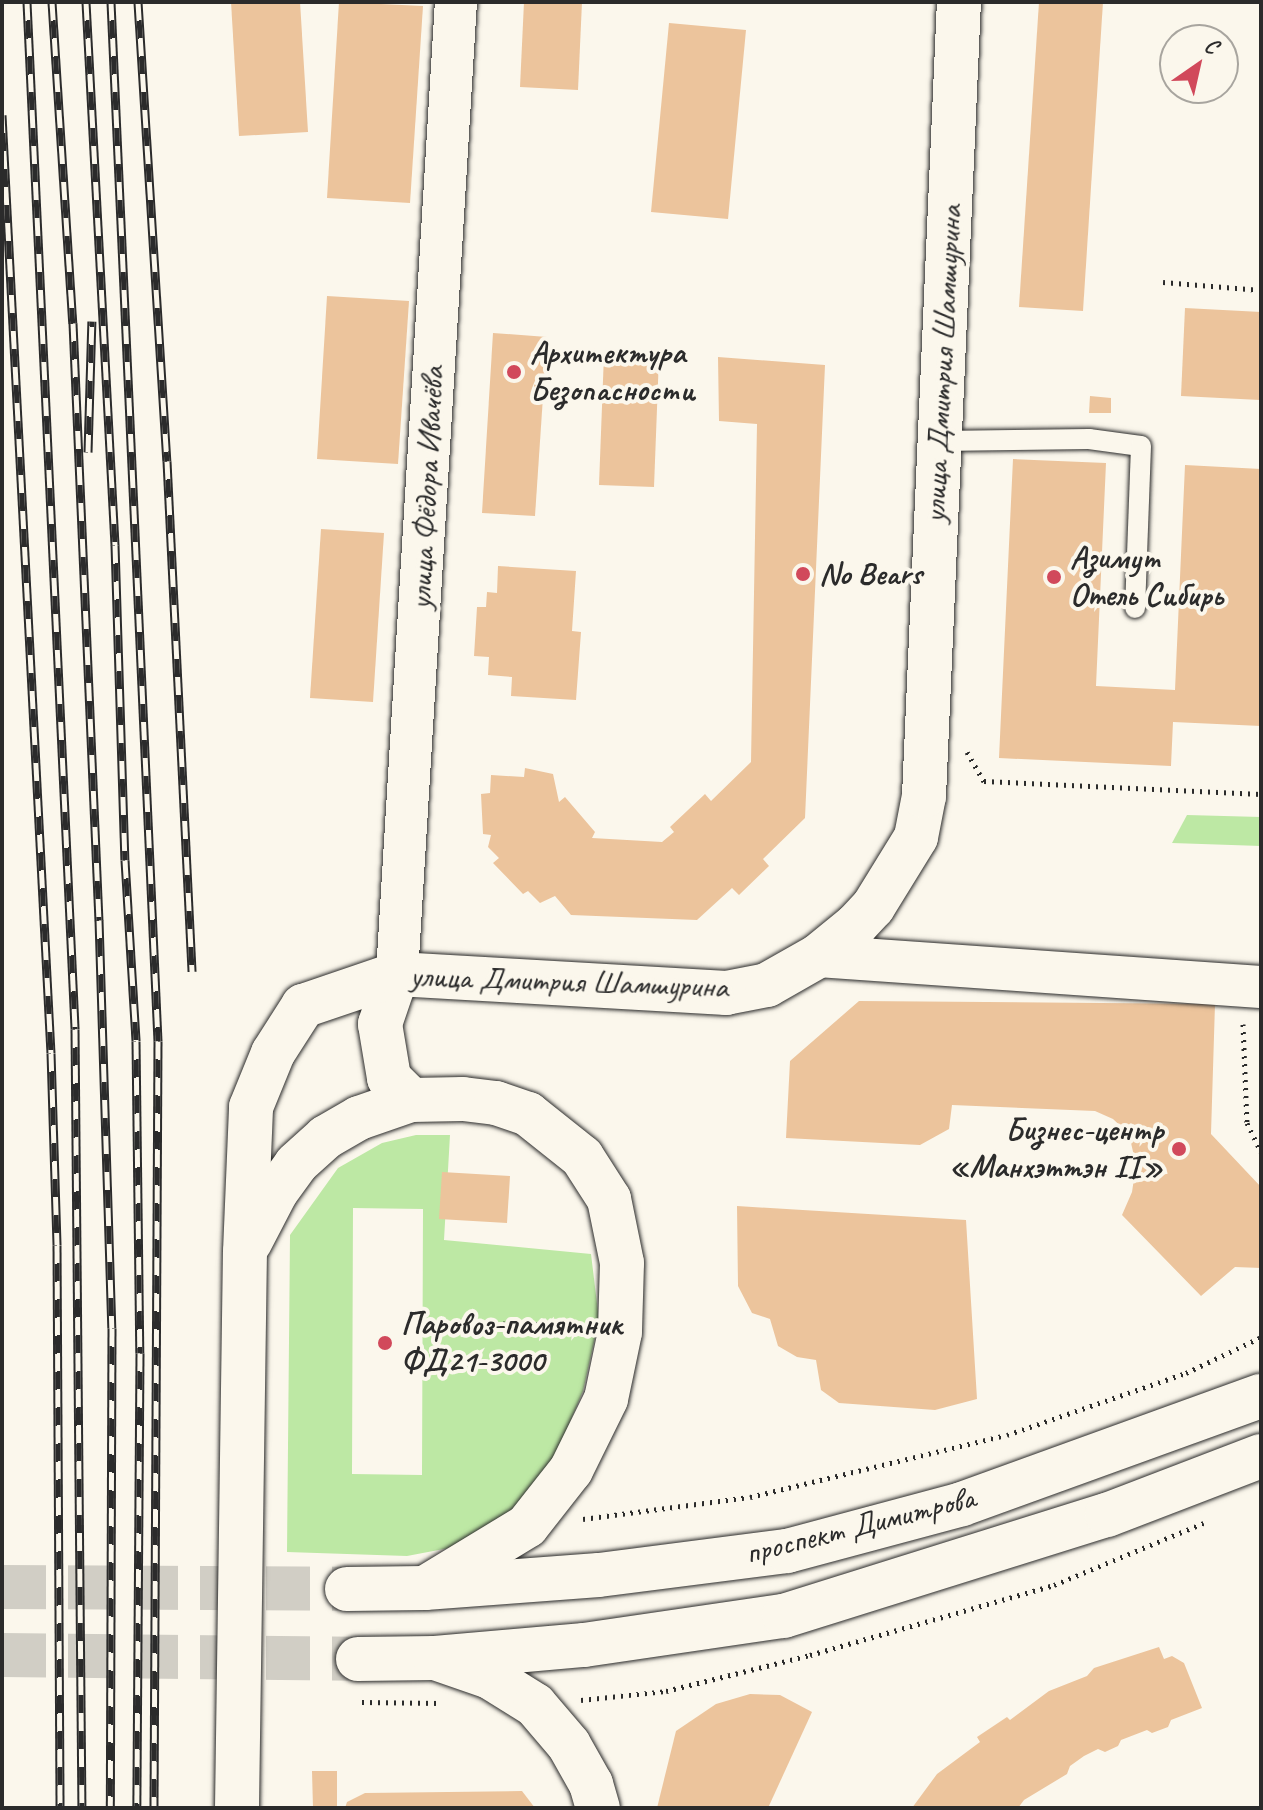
<!DOCTYPE html>
<html>
<head>
<meta charset="utf-8">
<style>
  body { margin:0 }
  #map { position:relative; width:1263px; height:1810px; overflow:hidden; background:#fbf7ec; font-family:Caveat,sans-serif }
  div>[style] { position:absolute }
  [style*='--x'] { left:calc(var(--x)*1px); top:calc(var(--y)*1px); width:calc(var(--w)*1px); rotate:calc(var(--a)*1deg) }
  .green>* { inset:0; background:#bde8a4 }
  .building>* { inset:0; background:#ecc49c }
  .primary-tunnel>* { height:44px; margin-top:-22px; transform-origin:0; background:repeating-linear-gradient(90deg,#d1cec5 0 44px,transparent 0 66px) }
  .path>* { height:5px; margin-top:-2.5px; transform-origin:0; background:repeating-linear-gradient(90deg,#2b2b2b 0 2px,transparent 0 8px) }
  .roads { filter:drop-shadow(0 0 2px #2b2b2b) drop-shadow(0 0 2px #2b2b2b) }
  .service>* { height:20px; margin:-10px; padding:0 10px; transform-origin:10px; border-radius:10px; background:#fbf7ec }
  .minor>* { height:42px; margin:-21px; padding:0 21px; transform-origin:21px; border-radius:21px; background:#fbf7ec }
  .tertiary>* { height:44px; margin:-22px; padding:0 22px; transform-origin:22px; border-radius:22px; background:#fbf7ec }
  .primary>* { height:44px; margin:-22px; padding:0 22px; transform-origin:22px; border-radius:22px; background:#fbf7ec }
  .rail>* { height:9px; margin-top:-4.5px; transform-origin:0; background:repeating-linear-gradient(90deg,#fbf7ec 0 18px,#2b2b2b 0 36px); box-sizing:border-box; border-block:2px solid #2b2b2b }
  .dots>* { width:22px; height:22px; translate:-50% -50%; box-sizing:border-box; border:4px solid #fbf7ec; border-radius:50% }
  span { translate:-50% -50%; white-space:nowrap; text-align:center; line-height:1.15; -webkit-text-stroke:8px #fbf7ec; paint-order:stroke }
  .poi-label { font-size:32px; color:#2b2b2b; font-weight:700 }
  .left { translate:0 -50%; text-align:left }
  .right { translate:-100% -50%; text-align:right }
  .street-label { font-size:32px; color:#2b2b2b }
  .frame { position:absolute; inset:0; border:4px solid #2b2b2b; pointer-events:none }
  .north { position:absolute; left:1159px; top:24px; width:80px; height:80px; box-sizing:border-box; background:#fbf7ec; border:2px solid #a8a59f; border-radius:50%; rotate:34deg; font-size:22px; font-weight:700; line-height:32px; text-align:center; color:#2b2b2b }
  .north::after { content:''; display:block; margin:auto; width:28px; height:36px; background:#d1495b; clip-path:polygon(50% 0,100% 100%,50% 72%,0 100%) }
</style>
</head>
<body>
<div id="map">
  <div class="green">
    <div style="clip-path:polygon(1187px 815px,1261px 817px,1261px 846px,1172px 843px)"></div>
    <div style="clip-path:polygon(evenodd,416px 1135px,450px 1135px,444px 1240px,591px 1254px,599px 1320px,583px 1391px,557px 1453px,527px 1503px,486px 1541px,407px 1556px,287px 1552px,290px 1235px,338px 1168px,382px 1143px,416px 1135px,353px 1208px,423px 1209px,422px 1475px,352px 1474px,353px 1208px)"></div>
  </div>
  <div class="building">
    <div style="clip-path:polygon(231px 2px,300px 2px,308px 132px,239px 136px)"></div>
    <div style="clip-path:polygon(339px 2px,423px 6px,410px 203px,327px 198px)"></div>
    <div style="clip-path:polygon(524px 2px,582px 2px,578px 90px,520px 87px)"></div>
    <div style="clip-path:polygon(1039px 2px,1103px 2px,1083px 311px,1019px 307px)"></div>
    <div style="clip-path:polygon(669px 23px,746px 30px,728px 219px,651px 212px)"></div>
    <div style="clip-path:polygon(327px 296px,409px 301px,398px 464px,317px 459px)"></div>
    <div style="clip-path:polygon(1185px 308px,1261px 312px,1260px 400px,1181px 396px)"></div>
    <div style="clip-path:polygon(493px 333px,547px 337px,535px 516px,482px 513px)"></div>
    <div style="clip-path:polygon(604px 354px,659px 356px,654px 487px,599px 485px)"></div>
    <div style="clip-path:polygon(718px 357px,825px 365px,805px 818px,763px 859px,769px 866px,739px 895px,732px 888px,697px 920px,571px 915px,555px 896px,540px 903px,528px 891px,523px 894px,493px 863px,499px 858px,488px 847px,491px 835px,483px 834px,481px 794px,490px 793px,491px 775px,524px 777px,525px 768px,553px 774px,559px 802px,565px 797px,595px 832px,592px 838px,662px 842px,674px 832px,670px 827px,705px 794px,711px 801px,751px 762px,757px 424px,719px 421px)"></div>
    <div style="clip-path:polygon(1090px 396px,1111px 398px,1111px 413px,1089px 413px)"></div>
    <div style="clip-path:polygon(1013px 459px,1106px 463px,1096px 686px,1175px 690px,1185px 465px,1261px 469px,1261px 726px,1173px 722px,1171px 766px,999px 758px)"></div>
    <div style="clip-path:polygon(321px 529px,384px 533px,373px 702px,310px 698px)"></div>
    <div style="clip-path:polygon(498px 566px,576px 571px,572px 631px,581px 632px,576px 700px,511px 696px,512px 677px,488px 675px,489px 657px,474px 656px,477px 607px,486px 607px,487px 592px,497px 593px)"></div>
    <div style="clip-path:polygon(859px 1001px,1215px 1004px,1211px 1134px,1261px 1187px,1261px 1268px,1235px 1267px,1201px 1296px,1122px 1215px,1132px 1192px,1136px 1165px,1129px 1134px,1113px 1119px,1095px 1111px,952px 1105px,949px 1129px,920px 1145px,786px 1138px,790px 1061px)"></div>
    <div style="clip-path:polygon(442px 1172px,510px 1176px,507px 1223px,439px 1219px)"></div>
    <div style="clip-path:polygon(737px 1206px,966px 1220px,977px 1399px,935px 1410px,839px 1403px,821px 1390px,816px 1360px,797px 1357px,778px 1346px,770px 1319px,752px 1313px,738px 1286px)"></div>
    <div style="clip-path:polygon(1159px 1647px,1164px 1659px,1172px 1656px,1184px 1663px,1202px 1708px,1171px 1720px,1168px 1727px,1152px 1733px,1147px 1730px,1121px 1740px,1118px 1746px,1105px 1752px,1098px 1749px,1084px 1756px,1070px 1766px,1067px 1774px,1024px 1800px,1018px 1808px,912px 1808px,937px 1774px,980px 1742px,977px 1737px,1007px 1717px,1010px 1720px,1049px 1691px,1087px 1676px,1094px 1668px)"></div>
    <div style="clip-path:polygon(750px 1694px,780px 1695px,812px 1712px,768px 1808px,657px 1808px,676px 1731px,716px 1704px)"></div>
    <div style="clip-path:polygon(312px 1771px,337px 1771px,337px 1808px,313px 1808px)"></div>
    <div style="clip-path:polygon(522px 1791px,535px 1808px,345px 1808px,347px 1802px,365px 1793px)"></div>
  </div>
  <div class="primary-tunnel">
    <div style="--x:2;--y:1587;--w:345;--a:0.3"></div>
    <div style="--x:2;--y:1655;--w:356;--a:0.6"></div>
  </div>
  <div class="path">
    <div style="--x:1163;--y:282;--w:98;--a:4.7"></div>
    <div style="--x:967;--y:752;--w:34;--a:60"></div>
    <div style="--x:984;--y:781;--w:277;--a:2.7"></div>
    <div style="--x:1243;--y:1024;--w:99;--a:87.7"></div>
    <div style="--x:1247;--y:1123;--w:32;--a:64"></div>
    <div style="--x:423;--y:1322;--w:159;--a:1.1"></div>
    <div style="--x:583;--y:1519;--w:168;--a:-7.5"></div>
    <div style="--x:750;--y:1497;--w:264;--a:-13.6"></div>
    <div style="--x:1007;--y:1435;--w:189;--a:-19.1"></div>
    <div style="--x:1186;--y:1373;--w:83;--a:-25.6"></div>
    <div style="--x:581;--y:1700;--w:85;--a:-6"></div>
    <div style="--x:666;--y:1691;--w:148;--a:-14"></div>
    <div style="--x:810;--y:1655;--w:254;--a:-16"></div>
    <div style="--x:1054;--y:1585;--w:162;--a:-22.5"></div>
    <div style="--x:362;--y:1702;--w:78;--a:0.7"></div>
  </div>
  <div class="roads">
    <div class="service">
      <div style="--x:939;--y:441;--w:150;--a:-0.8"></div>
      <div style="--x:1089;--y:439;--w:52;--a:7.7"></div>
      <div style="--x:1141;--y:446;--w:162;--a:92.1"></div>
    </div>
    <div class="minor">
      <div style="--x:818;--y:956;--w:444;--a:4"></div>
      <div style="--x:397;--y:974;--w:974;--a:-86.53"></div>
    </div>
    <div class="tertiary">
      <div style="--x:397;--y:974;--w:53;--a:108.8"></div>
      <div style="--x:380;--y:1024;--w:55;--a:80.5"></div>
      <div style="--x:389;--y:1078;--w:31;--a:45"></div>
      <div style="--x:250;--y:1242;--w:56;--a:-62.5"></div>
      <div style="--x:276;--y:1192;--w:34;--a:-54"></div>
      <div style="--x:296;--y:1164;--w:40;--a:-42"></div>
      <div style="--x:326;--y:1137;--w:38;--a:-30"></div>
      <div style="--x:359;--y:1118;--w:55;--a:-19.1"></div>
      <div style="--x:411;--y:1100;--w:52;--a:-1.1"></div>
      <div style="--x:463;--y:1099;--w:33;--a:7"></div>
      <div style="--x:496;--y:1103;--w:34;--a:19"></div>
      <div style="--x:528;--y:1114;--w:69;--a:38.5"></div>
      <div style="--x:582;--y:1157;--w:50;--a:57.3"></div>
      <div style="--x:609;--y:1199;--w:65;--a:78.5"></div>
      <div style="--x:622;--y:1263;--w:69;--a:91.7"></div>
      <div style="--x:620;--y:1332;--w:68;--a:101.8"></div>
      <div style="--x:606;--y:1399;--w:79;--a:116.2"></div>
      <div style="--x:571;--y:1470;--w:71;--a:128.2"></div>
      <div style="--x:527;--y:1526;--w:119;--a:148.7"></div>
      <div style="--x:435;--y:1658;--w:58;--a:19.1"></div>
      <div style="--x:490;--y:1677;--w:53;--a:31.9"></div>
      <div style="--x:535;--y:1705;--w:52;--a:49.6"></div>
      <div style="--x:569;--y:1745;--w:45;--a:60.6"></div>
      <div style="--x:591;--y:1784;--w:25;--a:74"></div>
      <div style="--x:237;--y:1808;--w:556;--a:-89.18"></div>
      <div style="--x:245;--y:1252;--w:145;--a:-87.6"></div>
      <div style="--x:251;--y:1107;--w:58;--a:-67.8"></div>
      <div style="--x:273;--y:1053;--w:56;--a:-57.4"></div>
      <div style="--x:303;--y:1006;--w:99;--a:-18.8"></div>
      <div style="--x:397;--y:974;--w:330;--a:3.3"></div>
      <div style="--x:726;--y:993;--w:42;--a:-11"></div>
      <div style="--x:767;--y:985;--w:59;--a:-29.6"></div>
      <div style="--x:818;--y:956;--w:49;--a:-39.2"></div>
      <div style="--x:856;--y:925;--w:25;--a:-47"></div>
      <div style="--x:873;--y:907;--w:82;--a:-58.4"></div>
      <div style="--x:916;--y:837;--w:42;--a:-79"></div>
      <div style="--x:924;--y:796;--w:795;--a:-87.48"></div>
    </div>
    <div class="primary">
      <div style="--x:347;--y:1589;--w:78;--a:-0.7"></div>
      <div style="--x:425;--y:1588;--w:174;--a:-4.3"></div>
      <div style="--x:599;--y:1575;--w:190;--a:-7.3"></div>
      <div style="--x:787;--y:1551;--w:181;--a:-15"></div>
      <div style="--x:962;--y:1504;--w:318;--a:-19.9"></div>
      <div style="--x:358;--y:1659;--w:77;--a:-0.7"></div>
      <div style="--x:435;--y:1658;--w:150;--a:-5"></div>
      <div style="--x:584;--y:1645;--w:202;--a:-8.3"></div>
      <div style="--x:784;--y:1616;--w:338;--a:-17.4"></div>
      <div style="--x:1107;--y:1515;--w:165;--a:-21"></div>
    </div>
  </div>
  <div class="rail">
    <div style="--x:27;--y:2;--w:1028;--a:87.32"></div>
    <div style="--x:75;--y:1029;--w:779;--a:89.49"></div>
    <div style="--x:52;--y:2;--w:322;--a:86.3"></div>
    <div style="--x:73;--y:323;--w:598;--a:87.51"></div>
    <div style="--x:99;--y:920;--w:408;--a:88.2"></div>
    <div style="--x:112;--y:1328;--w:480;--a:90.2"></div>
    <div style="--x:86;--y:2;--w:544;--a:86.94"></div>
    <div style="--x:115;--y:545;--w:315;--a:88.2"></div>
    <div style="--x:125;--y:860;--w:181;--a:86.5"></div>
    <div style="--x:136;--y:1041;--w:312;--a:89.3"></div>
    <div style="--x:140;--y:1353;--w:455;--a:90.4"></div>
    <div style="--x:111;--y:2;--w:1040;--a:87.41"></div>
    <div style="--x:158;--y:1041;--w:767;--a:90.3"></div>
    <div style="--x:138;--y:2;--w:460;--a:86.4"></div>
    <div style="--x:167;--y:461;--w:511;--a:87.19"></div>
    <div style="--x:2;--y:115;--w:939;--a:87.01"></div>
    <div style="--x:51;--y:1053;--w:192;--a:88.2"></div>
    <div style="--x:57;--y:1245;--w:563;--a:89.69"></div>
    <div style="--x:88;--y:452;--w:131;--a:-88.3"></div>
  </div>
  <div class="dots">
    <div style="left:514px;top:372px;background:#d1495b"></div>
    <div style="left:803px;top:574px;background:#d1495b"></div>
    <div style="left:1054px;top:577px;background:#d1495b"></div>
    <div style="left:1179px;top:1149px;background:#d1495b"></div>
    <div style="left:385px;top:1343px;background:#d1495b"></div>
  </div>
  <div class="poi-label">
    <span class="left" style="left:530px;top:372px">Архитектура<br>Безопасности</span>
    <span class="left" style="left:1070px;top:577px">Азимут<br>Отель Сибирь</span>
    <span class="left" style="left:819px;top:574px">No Bears</span>
    <span class="right" style="left:1163px;top:1149px">Бизнес-центр<br>«Манхэттэн II»</span>
    <span class="left" style="left:401px;top:1343px">Паровоз-памятник<br>ФД21-3000</span>
  </div>
  <div class="street-label">
    <span style="left:943px;top:364px;rotate:-87deg">улица Дмитрия Шамшурина</span>
    <span style="left:427px;top:488px;rotate:-87deg">улица Фёдора Ивачёва</span>
    <span style="left:569px;top:982px;rotate:2deg">улица Дмитрия Шамшурина</span>
    <span style="left:860px;top:1526px;rotate:-14deg">проспект Димитрова</span>
  </div>
  <div class="frame"></div>
  <div class="north">С</div>
</div>
</body>
</html>
